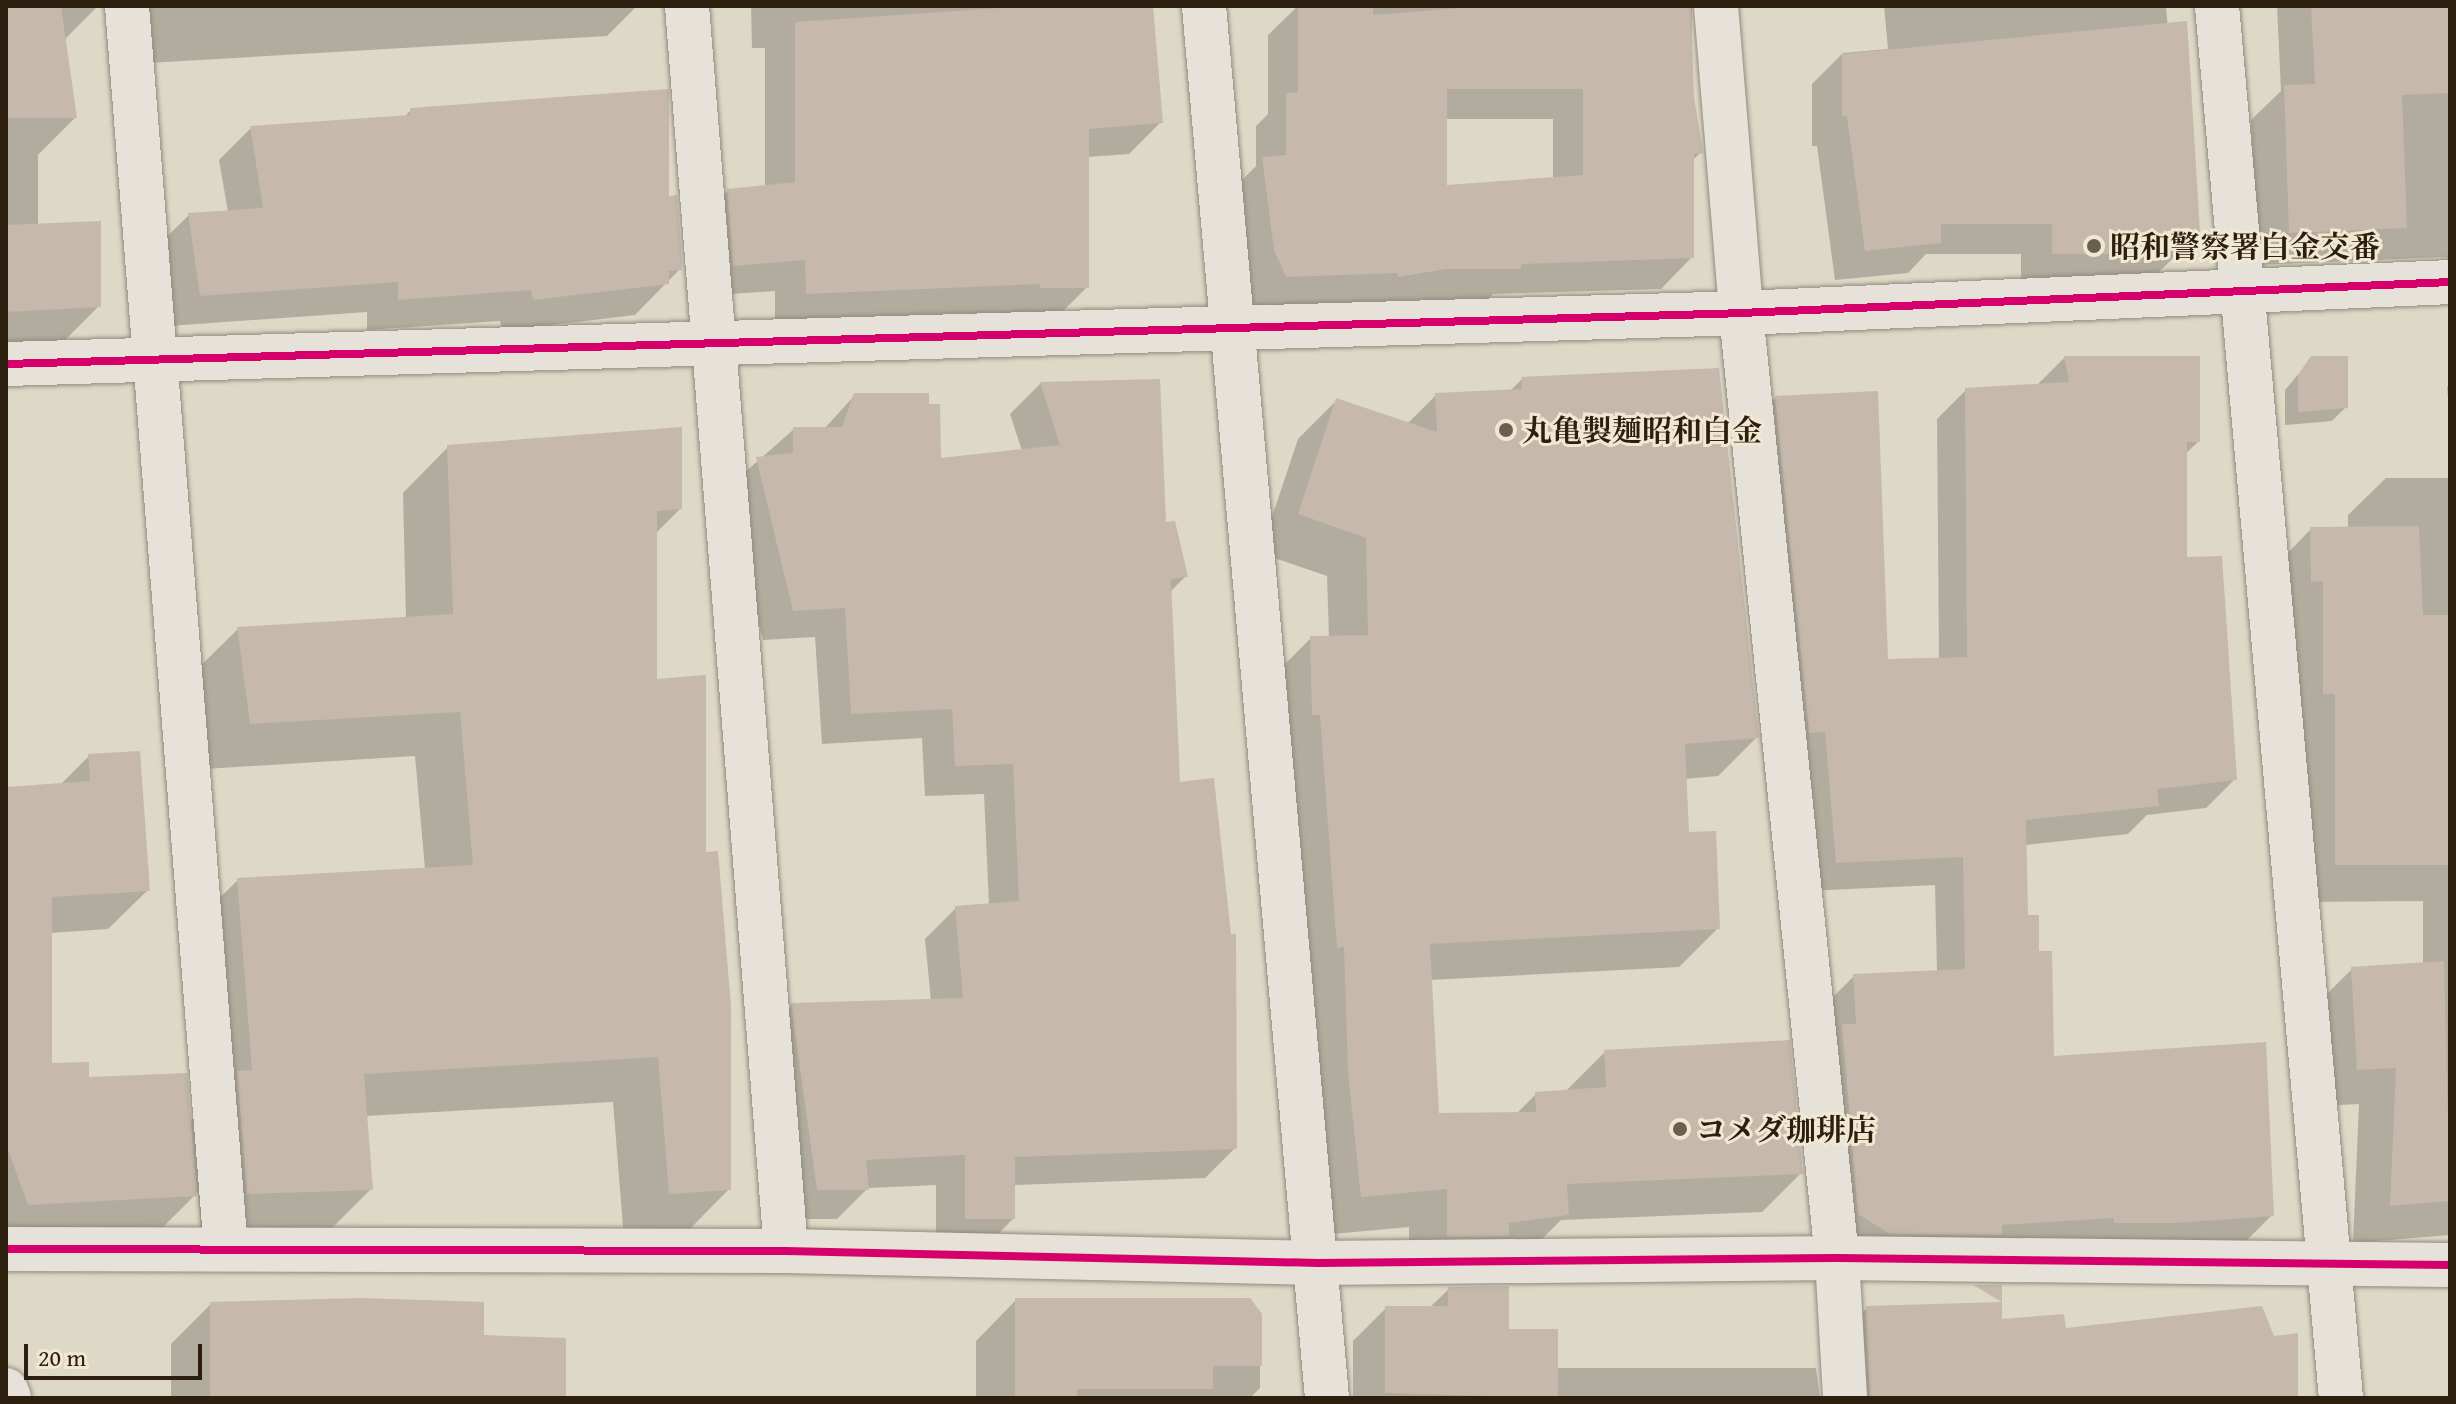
<!DOCTYPE html>
<html>
<head>
<meta charset="utf-8">
<style>
  body { margin:0 }
  #map { position:relative; width:2456px; height:1404px; overflow:hidden; background:#ded8c6; font-family:"Gentium Book Plus","Noto Serif JP",serif }
  div>[style] { position:absolute }
  [style*='--x'] { left:calc(var(--x)*1px); top:calc(var(--y)*1px); width:calc(var(--w)*1px); rotate:calc(var(--a)*1deg) }
  .shadow>* { inset:0; background:#0003 }
  .building>* { inset:0; background:#c6b8ab }
  .roads { filter:drop-shadow(0 0 2px #908b7f) drop-shadow(0 0 2px #908b7f) }
  .minor>* { height:44px; margin:-22px; padding:0 22px; transform-origin:22px; border-radius:22px; background:#e6e2da }
  .cycleway>* { height:8px; margin:-4px; padding:0 4px; transform-origin:4px; border-radius:4px; background:#d6006c }
  .dots>* { width:22px; height:22px; translate:-50% -50%; box-sizing:border-box; border:4px solid #f1e8d3; border-radius:50% }
  span { translate:-50% -50%; white-space:nowrap; text-align:center; line-height:1.15; -webkit-text-stroke:6px #f1e8d3; paint-order:stroke }
  .poi-label { font-size:30px; color:#2c1f0e; font-weight:700 }
  .left { translate:0 -50%; text-align:left }
  .frame { position:absolute; inset:0; border:8px solid #2c1f0e; pointer-events:none }
  .scale { position:absolute; left:24px; top:1344px; width:178px; height:36px; box-sizing:border-box; border:4px solid #2c1f0e; border-top:0; padding-left:10px; font-size:24px; line-height:28px; white-space:nowrap; color:#2c1f0e; -webkit-text-stroke:6px #f1e8d3; paint-order:stroke }
</style>
</head>
<body>
<div id="map">
  <div class="shadow">
    <div style="clip-path:polygon(6px 6px,98px 6px,64px 40px,75px 118px,38px 155px,38px 226px,99px 306px,53px 352px,6px 355px)"></div>
    <div style="clip-path:polygon(106px 6px,637px 6px,607px 36px,115px 65px)"></div>
    <div style="clip-path:polygon(751px 6px,1151px 6px,1160px 123px,1129px 154px,1087px 157px,1087px 287px,1056px 318px,775px 324px,775px 291px,702px 296px,696px 223px,728px 191px,765px 187px,765px 48px,752px 48px)"></div>
    <div style="clip-path:polygon(evenodd,1298px 6px,1692px 6px,1692px 97px,1701px 152px,1692px 161px,1692px 257px,1661px 289px,1493px 294px,1488px 300px,1415px 300px,1368px 307px,1255px 307px,1244px 282px,1232px 190px,1256px 166px,1256px 126px,1268px 114px,1268px 35px,1298px 6px,1445px 119px,1553px 119px,1553px 179px,1445px 188px,1445px 119px)"></div>
    <div style="clip-path:polygon(1884px 6px,2166px 6px,2186px 245px,2154px 277px,2021px 285px,2021px 254px,1926px 254px,1908px 273px,1835px 280px,1817px 146px,1812px 146px,1812px 84px,1843px 53px,1888px 49px)"></div>
    <div style="clip-path:polygon(2277px 6px,2450px 6px,2450px 275px,2447px 257px,2257px 265px,2251px 120px,2281px 91px)"></div>
    <div style="clip-path:polygon(411px 110px,680px 269px,635px 315px,502px 331px,500px 321px,367px 330px,367px 312px,169px 326px,157px 246px,189px 215px,228px 212px,219px 160px,251px 128px,404px 117px)"></div>
    <div style="clip-path:polygon(2064px 358px,2198px 442px,2185px 454px,2185px 559px,2235px 779px,2206px 808px,2147px 815px,2128px 834px,2025px 845px,2026px 917px,2037px 953px,2052px 1058px,2272px 1215px,2243px 1244px,1830px 1243px,1825px 1005px,1854px 976px,1937px 972px,1935px 885px,1807px 891px,1747px 427px,1775px 398px,1886px 661px,1939px 660px,1937px 419px,1966px 390px,2036px 386px)"></div>
    <div style="clip-path:polygon(2312px 358px,2346px 407px,2332px 421px,2285px 425px,2285px 390px)"></div>
    <div style="clip-path:polygon(1522px 379px,1757px 737px,1718px 776px,1684px 779px,1687px 835px,1718px 928px,1679px 967px,1430px 980px,1437px 1115px,1516px 1114px,1536px 1094px,1565px 1092px,1605px 1052px,1801px 1173px,1762px 1212px,1561px 1220px,1528px 1253px,1409px 1275px,1409px 1227px,1322px 1235px,1272px 677px,1311px 638px,1329px 638px,1327px 576px,1260px 553px,1298px 439px,1337px 400px,1407px 424px,1436px 395px,1509px 392px)"></div>
    <div style="clip-path:polygon(1158px 381px,1164px 524px,1185px 577px,1169px 593px,1178px 784px,1235px 1148px,1205px 1178px,1013px 1185px,1013px 1219px,983px 1249px,936px 1249px,936px 1185px,868px 1188px,837px 1219px,787px 1219px,762px 1035px,792px 1005px,931px 1001px,925px 939px,956px 908px,989px 905px,984px 794px,925px 796px,922px 738px,822px 744px,815px 637px,763px 640px,726px 489px,794px 429px,824px 429px,855px 395px,939px 461px,1022px 451px,1010px 414px,1040px 384px)"></div>
    <div style="clip-path:polygon(2450px 384px,2450px 419px,2447px 387px)"></div>
    <div style="clip-path:polygon(448px 447px,680px 509px,655px 534px,655px 681px,704px 854px,729px 1189px,684px 1235px,624px 1239px,613px 1102px,365px 1116px,371px 1189px,325px 1235px,202px 1239px,198px 1192px,155px 1235px,6px 1242px,6px 789px,60px 785px,89px 756px,148px 890px,108px 929px,50px 933px,50px 1065px,189px 1122px,206px 1104px,192px 925px,238px 880px,425px 869px,415px 756px,205px 769px,192px 674px,238px 629px,406px 619px,403px 493px)"></div>
    <div style="clip-path:polygon(2386px 478px,2450px 478px,2450px 1235px,2353px 1243px,2359px 1104px,2321px 1106px,2314px 1007px,2352px 969px,2423px 965px,2423px 901px,2299px 902px,2274px 567px,2311px 529px,2348px 529px,2348px 515px)"></div>
    <div style="clip-path:polygon(1449px 1289px,1556px 1368px,1816px 1368px,1820px 1398px,1353px 1398px,1353px 1341px,1386px 1308px,1429px 1308px)"></div>
    <div style="clip-path:polygon(1016px 1300px,1260px 1315px,1260px 1388px,1250px 1398px,976px 1398px,976px 1341px)"></div>
    <div style="clip-path:polygon(211px 1304px,564px 1398px,171px 1398px,171px 1344px)"></div>
    <div style="clip-path:polygon(1867px 1308px,2064px 1330px,2296px 1398px,1837px 1398px,1834px 1341px)"></div>
  </div>
  <div class="building">
    <div style="clip-path:polygon(6px 6px,61px 6px,77px 118px,6px 118px)"></div>
    <div style="clip-path:polygon(1029px 6px,1153px 6px,1163px 123px,1089px 129px,1089px 288px,1040px 288px,1040px 284px,806px 294px,805px 260px,733px 266px,727px 189px,795px 182px,795px 22px)"></div>
    <div style="clip-path:polygon(evenodd,1298px 6px,1373px 6px,1373px 15px,1486px 6px,1691px 6px,1694px 97px,1703px 153px,1694px 154px,1694px 258px,1521px 264px,1521px 269px,1447px 269px,1398px 277px,1398px 273px,1286px 277px,1274px 250px,1262px 157px,1286px 155px,1286px 93px,1298px 92px,1298px 6px,1447px 89px,1583px 89px,1583px 175px,1447px 185px,1447px 89px)"></div>
    <div style="clip-path:polygon(2311px 6px,2450px 6px,2450px 93px,2402px 95px,2407px 228px,2289px 233px,2284px 85px,2315px 84px)"></div>
    <div style="clip-path:polygon(2187px 21px,2200px 232px,2187px 246px,2139px 254px,2052px 254px,2052px 224px,1941px 224px,1941px 243px,1865px 251px,1847px 116px,1842px 116px,1842px 54px)"></div>
    <div style="clip-path:polygon(669px 89px,669px 196px,677px 195px,682px 259px,682px 270px,669px 271px,669px 284px,533px 300px,531px 290px,398px 300px,398px 282px,200px 296px,188px 213px,263px 208px,250px 126px,410px 115px,410px 108px)"></div>
    <div style="clip-path:polygon(101px 221px,101px 307px,6px 312px,6px 225px)"></div>
    <div style="clip-path:polygon(2064px 356px,2200px 356px,2200px 442px,2187px 442px,2187px 557px,2222px 556px,2237px 780px,2157px 789px,2159px 806px,2026px 820px,2028px 915px,2039px 915px,2039px 951px,2052px 951px,2054px 1056px,2266px 1042px,2274px 1216px,2175px 1223px,2114px 1223px,2114px 1218px,2002px 1225px,2002px 1235px,1890px 1234px,1858px 1214px,1842px 1024px,1856px 1024px,1853px 974px,1965px 969px,1963px 857px,1836px 863px,1825px 732px,1809px 733px,1775px 396px,1878px 391px,1888px 659px,1967px 657px,1965px 388px,2069px 382px)"></div>
    <div style="clip-path:polygon(2311px 356px,2348px 356px,2348px 408px,2298px 412px,2298px 375px)"></div>
    <div style="clip-path:polygon(1719px 368px,1759px 738px,1685px 744px,1689px 832px,1716px 831px,1720px 929px,1430px 944px,1439px 1113px,1536px 1112px,1535px 1092px,1606px 1087px,1604px 1050px,1790px 1040px,1803px 1174px,1567px 1184px,1569px 1215px,1509px 1223px,1509px 1236px,1447px 1237px,1447px 1189px,1361px 1197px,1348px 1073px,1344px 947px,1337px 948px,1320px 715px,1312px 715px,1310px 636px,1368px 635px,1366px 538px,1298px 514px,1336px 398px,1437px 432px,1435px 393px,1522px 389px,1521px 377px)"></div>
    <div style="clip-path:polygon(1160px 379px,1166px 522px,1175px 521px,1188px 577px,1171px 579px,1180px 782px,1214px 778px,1231px 934px,1236px 934px,1237px 1149px,1015px 1157px,1015px 1219px,965px 1219px,965px 1155px,866px 1160px,869px 1190px,817px 1190px,791px 1003px,963px 998px,955px 906px,1019px 901px,1013px 764px,955px 766px,952px 709px,851px 714px,845px 608px,793px 611px,756px 457px,793px 453px,793px 427px,842px 427px,854px 393px,929px 393px,929px 404px,940px 404px,941px 458px,1060px 445px,1040px 382px)"></div>
    <div style="clip-path:polygon(682px 427px,682px 509px,657px 511px,657px 679px,706px 675px,706px 852px,718px 851px,731px 1006px,731px 1190px,669px 1194px,658px 1057px,364px 1074px,373px 1190px,247px 1194px,237px 1071px,252px 1070px,237px 878px,473px 865px,460px 712px,250px 724px,237px 627px,453px 614px,447px 445px)"></div>
    <div style="clip-path:polygon(2419px 526px,2423px 615px,2450px 615px,2450px 865px,2335px 865px,2335px 694px,2323px 694px,2323px 581px,2311px 582px,2310px 527px)"></div>
    <div style="clip-path:polygon(140px 751px,150px 891px,52px 897px,52px 1063px,89px 1062px,89px 1077px,187px 1073px,197px 1196px,28px 1205px,6px 1144px,6px 787px,90px 781px,88px 754px)"></div>
    <div style="clip-path:polygon(2444px 961px,2450px 1201px,2390px 1206px,2396px 1068px,2357px 1070px,2351px 967px)"></div>
    <div style="clip-path:polygon(1973px 1285px,2002px 1285px,2002px 1302px)"></div>
    <div style="clip-path:polygon(1509px 1286px,1509px 1329px,1558px 1329px,1558px 1398px,1385px 1393px,1385px 1306px,1448px 1306px,1448px 1287px)"></div>
    <div style="clip-path:polygon(361px 1298px,484px 1302px,484px 1335px,566px 1338px,566px 1398px,210px 1398px,210px 1302px)"></div>
    <div style="clip-path:polygon(1015px 1298px,1250px 1298px,1262px 1314px,1262px 1366px,1213px 1366px,1213px 1389px,1077px 1389px,1077px 1398px,1015px 1398px)"></div>
    <div style="clip-path:polygon(2002px 1302px,2002px 1319px,2064px 1314px,2066px 1328px,2262px 1306px,2274px 1336px,2298px 1333px,2298px 1398px,1870px 1398px,1866px 1306px)"></div>
  </div>
  <div class="roads">
    <div class="minor">
      <div style="--x:127;--y:6;--w:1247;--a:85.45"></div>
      <div style="--x:687;--y:6;--w:1249;--a:85.45"></div>
      <div style="--x:1204;--y:6;--w:1397;--a:84.95"></div>
      <div style="--x:1716;--y:6;--w:308;--a:85.3"></div>
      <div style="--x:1741;--y:313;--w:950;--a:84.2"></div>
      <div style="--x:1837;--y:1258;--w:140;--a:86.7"></div>
      <div style="--x:2217;--y:6;--w:1398;--a:84.91"></div>
      <div style="--x:6;--y:364;--w:1736;--a:-1.68"></div>
      <div style="--x:1741;--y:313;--w:710;--a:-2.5"></div>
      <div style="--x:6;--y:1249;--w:780;--a:0.15"></div>
      <div style="--x:786;--y:1251;--w:532;--a:1.29"></div>
      <div style="--x:1318;--y:1263;--w:519;--a:-0.55"></div>
      <div style="--x:1837;--y:1258;--w:613;--a:0.65"></div>
      <div style="--x:6;--y:1390;--w:9;--a:69"></div>
    </div>
  </div>
  <div class="cycleway">
    <div style="--x:6;--y:364;--w:1736;--a:-1.68"></div>
    <div style="--x:1741;--y:313;--w:710;--a:-2.5"></div>
    <div style="--x:6;--y:1249;--w:780;--a:0.15"></div>
    <div style="--x:786;--y:1251;--w:532;--a:1.29"></div>
    <div style="--x:1318;--y:1263;--w:519;--a:-0.55"></div>
    <div style="--x:1837;--y:1258;--w:613;--a:0.65"></div>
  </div>
  <div class="dots">
    <div style="left:2094px;top:246px;background:#6a604e"></div>
    <div style="left:1506px;top:430px;background:#6a604e"></div>
    <div style="left:1680px;top:1129px;background:#6a604e"></div>
  </div>
  <div class="poi-label">
    <span class="left" style="left:2110px;top:246px">昭和警察署白金交番</span>
    <span class="left" style="left:1522px;top:430px">丸亀製麺昭和白金</span>
    <span class="left" style="left:1696px;top:1129px">コメダ珈琲店</span>
  </div>
  <div class="frame"></div>
  <div class="scale">20 m</div>
</div>
</body>
</html>
